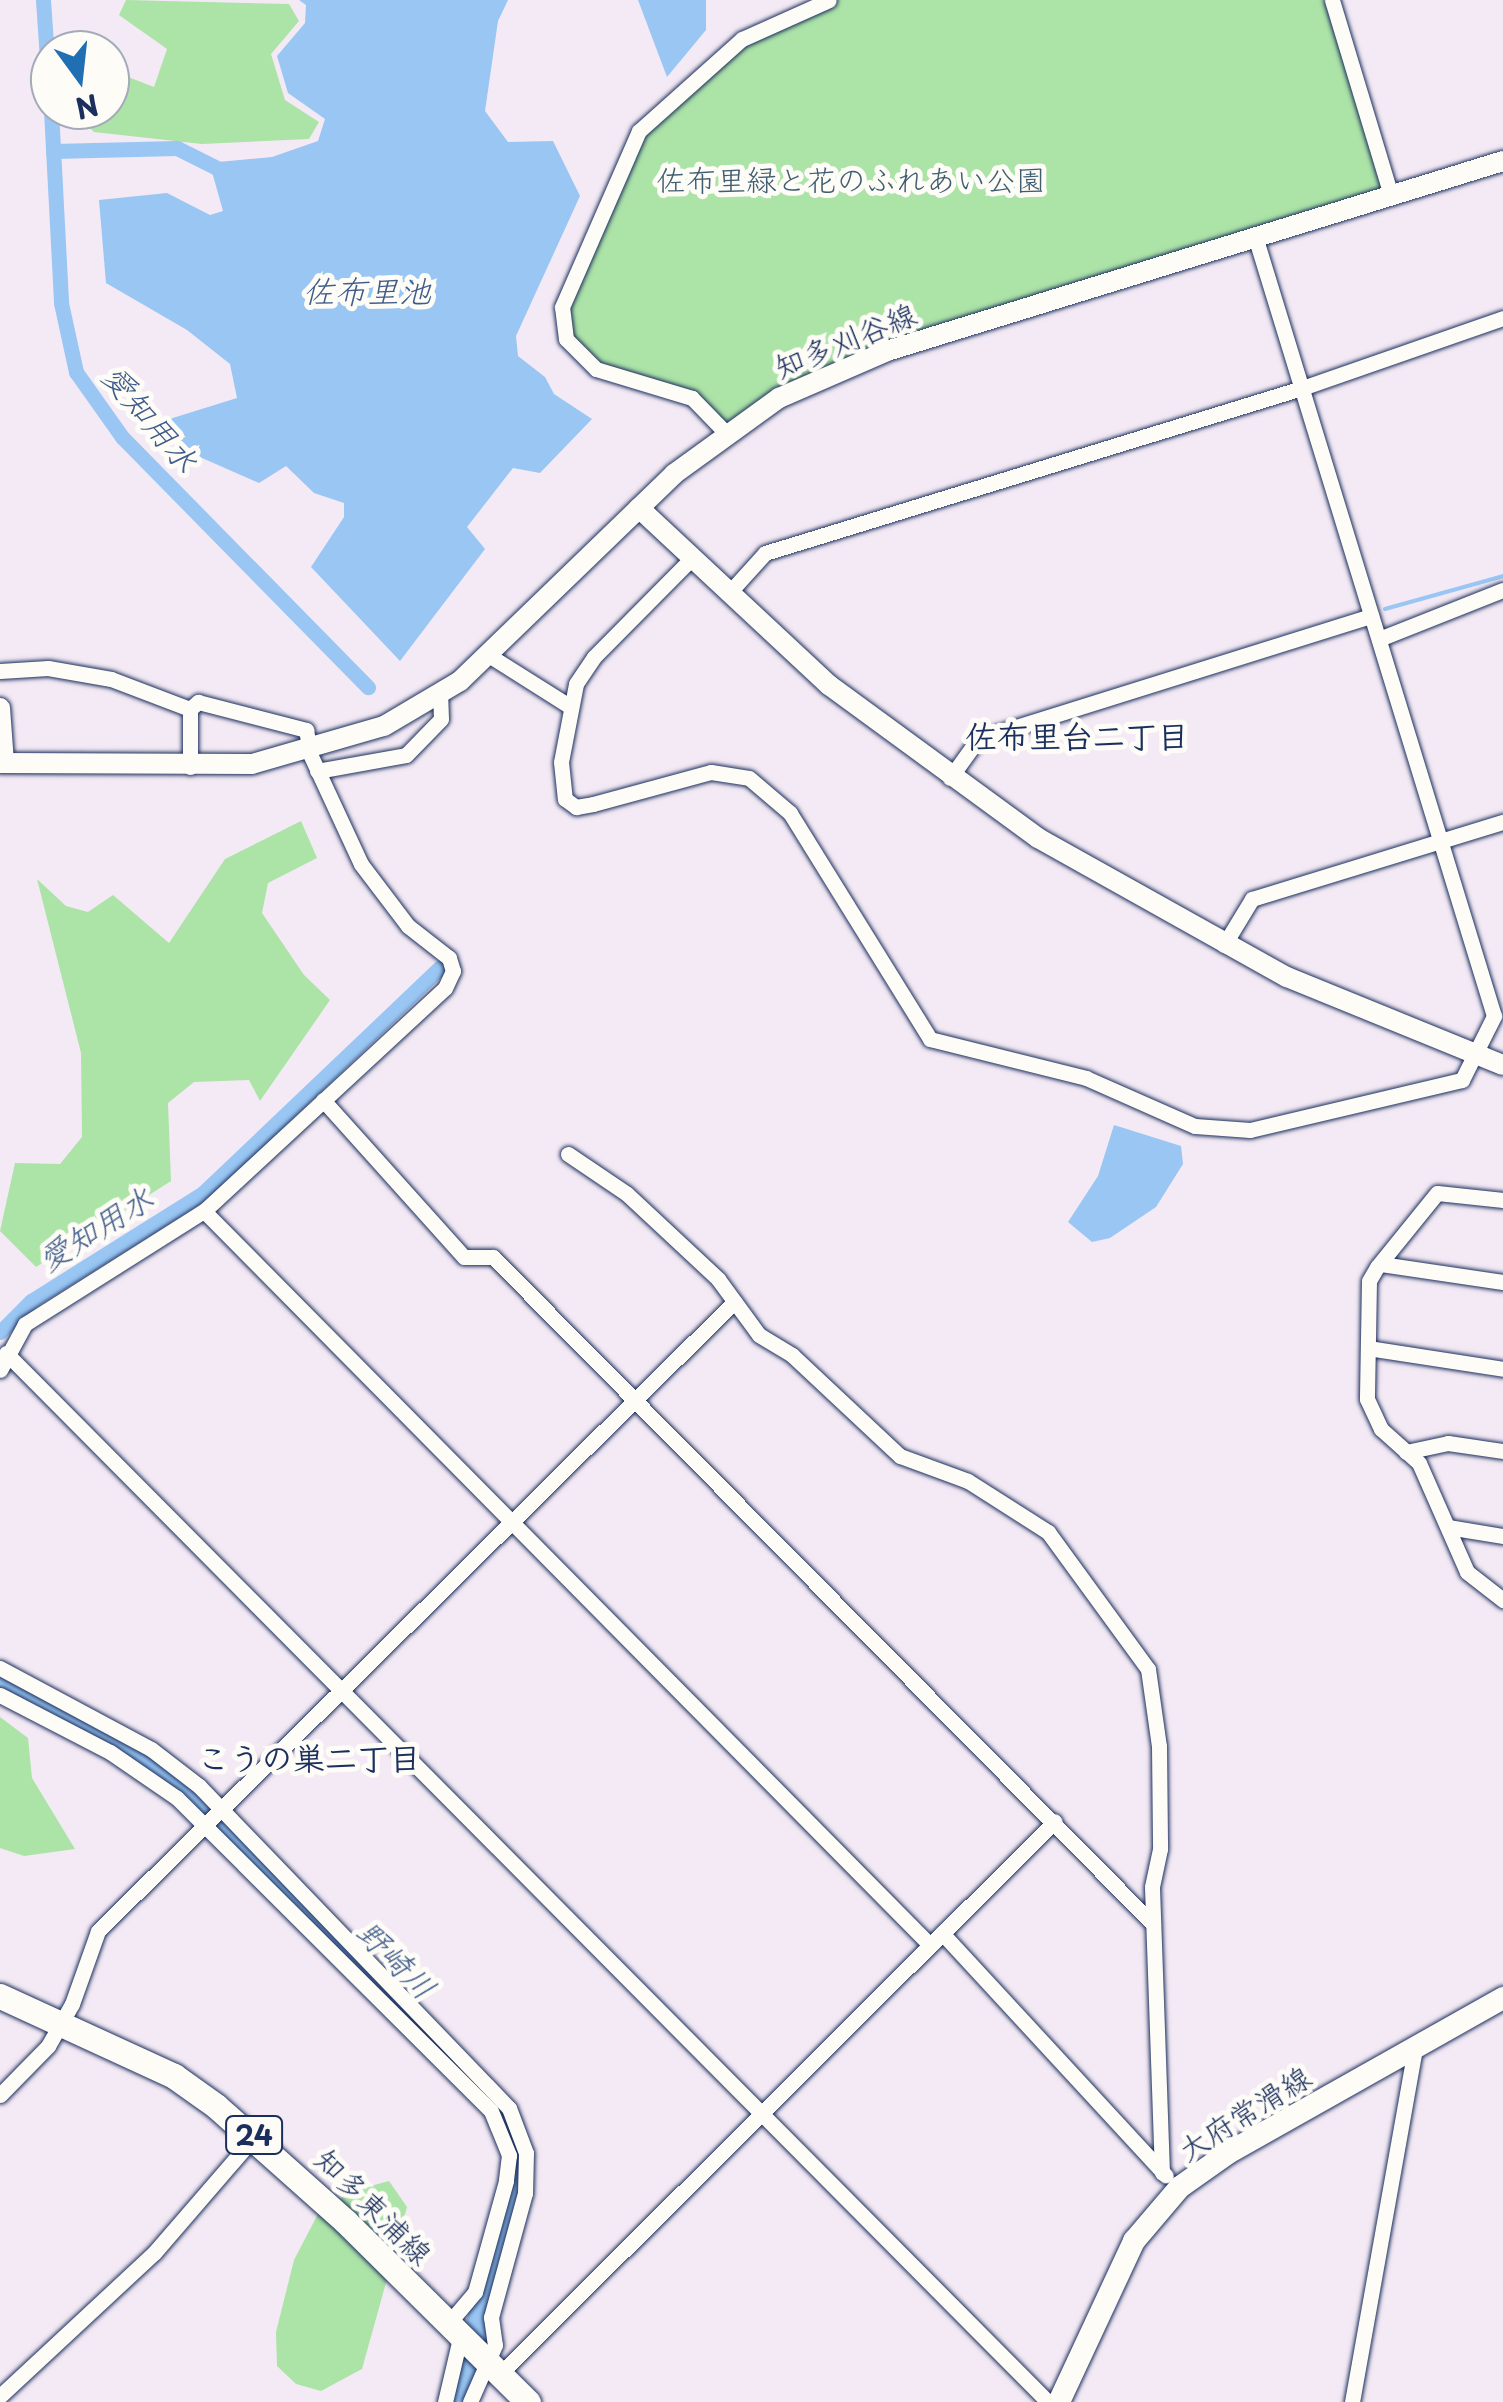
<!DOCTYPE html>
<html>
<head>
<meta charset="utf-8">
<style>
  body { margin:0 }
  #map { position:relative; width:1503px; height:2402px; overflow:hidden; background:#f4eaf5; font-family:"Playpen Sans","Klee One",sans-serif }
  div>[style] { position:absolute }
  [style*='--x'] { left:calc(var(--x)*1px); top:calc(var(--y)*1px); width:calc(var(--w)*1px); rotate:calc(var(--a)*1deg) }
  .green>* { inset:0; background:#ace3a7 }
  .water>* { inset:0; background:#99c6f3 }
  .stream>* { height:4px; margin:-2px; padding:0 2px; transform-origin:2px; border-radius:2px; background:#99c6f3 }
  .canal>* { height:15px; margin:-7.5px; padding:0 7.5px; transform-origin:7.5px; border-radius:7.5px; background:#99c6f3 }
  .river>* { height:25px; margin:-12.5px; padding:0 12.5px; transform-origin:12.5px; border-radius:12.5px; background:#99c6f3 }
  .roads { filter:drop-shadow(0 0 2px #1b2f5e) drop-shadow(0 0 2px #1b2f5e) }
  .minor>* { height:15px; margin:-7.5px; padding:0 7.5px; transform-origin:7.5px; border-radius:7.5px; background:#fdfcf7 }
  .tertiary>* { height:20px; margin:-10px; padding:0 10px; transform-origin:10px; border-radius:10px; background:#fdfcf7 }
  .secondary>* { height:22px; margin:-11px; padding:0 11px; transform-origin:11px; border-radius:11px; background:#fdfcf7 }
  .primary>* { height:25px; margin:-12.5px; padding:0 12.5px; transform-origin:12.5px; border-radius:12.5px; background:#fdfcf7 }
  span { translate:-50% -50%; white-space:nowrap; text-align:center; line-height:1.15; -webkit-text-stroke:10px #fdfcf7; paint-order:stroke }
  .shield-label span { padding:2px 8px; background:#fdfcf7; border:2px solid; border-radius:8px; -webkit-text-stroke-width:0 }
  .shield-label { font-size:28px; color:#1b2f5e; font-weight:700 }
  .park-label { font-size:30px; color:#3f5c70 }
  .street-label { font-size:30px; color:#1b2f5e }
  .water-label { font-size:32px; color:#415c8b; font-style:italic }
  .neighbourhood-label { font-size:32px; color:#1b2f5e; font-weight:700 }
  .north { position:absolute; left:30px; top:30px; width:100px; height:100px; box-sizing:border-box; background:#fdfcf7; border:2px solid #a3aaba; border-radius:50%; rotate:165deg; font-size:28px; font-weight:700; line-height:40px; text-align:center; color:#1b2f5e }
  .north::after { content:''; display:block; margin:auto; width:35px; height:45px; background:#1f6fb2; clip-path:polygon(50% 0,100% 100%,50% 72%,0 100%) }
</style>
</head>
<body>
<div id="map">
  <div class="green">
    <div style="clip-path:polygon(126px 0,289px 4px,299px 21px,271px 54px,285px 100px,319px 122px,309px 139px,202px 144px,94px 132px,72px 110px,110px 110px,110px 70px,154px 87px,167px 49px,119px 15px)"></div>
    <div style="clip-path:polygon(829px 0,1324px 0,1391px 196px,887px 351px,726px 433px,717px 418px,574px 351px,561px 317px,639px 131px,721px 56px)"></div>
    <div style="clip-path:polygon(301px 821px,317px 858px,268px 883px,262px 913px,304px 975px,330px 1000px,260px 1101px,249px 1080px,194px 1082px,168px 1103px,171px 1181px,36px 1267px,0 1231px,15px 1163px,60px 1164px,82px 1137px,81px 1053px,37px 879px,66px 906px,88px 912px,113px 895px,169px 943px,225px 859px)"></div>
    <div style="clip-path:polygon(0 1717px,28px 1738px,32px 1778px,75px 1849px,24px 1856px,0 1848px)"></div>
    <div style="clip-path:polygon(389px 2181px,407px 2207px,362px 2369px,321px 2391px,296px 2384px,277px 2366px,276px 2332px,294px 2260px,319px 2212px,352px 2191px)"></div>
  </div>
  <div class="water">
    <div style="clip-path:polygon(299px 0,508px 0,498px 21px,485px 111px,508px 142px,553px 141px,580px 196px,516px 336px,518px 356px,545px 377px,554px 394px,592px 419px,540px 473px,513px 468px,467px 527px,485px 549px,400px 661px,311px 567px,344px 517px,344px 503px,314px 493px,286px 466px,259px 483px,193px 454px,160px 422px,237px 398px,230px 364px,187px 330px,106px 283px,99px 200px,167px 193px,210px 215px,223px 211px,212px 172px,218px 162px,272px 157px,318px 141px,325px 119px,288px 93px,277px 56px,305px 23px,306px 5px)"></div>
    <div style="clip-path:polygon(638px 0,706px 0,706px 30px,667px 77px)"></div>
    <div style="clip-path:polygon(1114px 1125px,1181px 1146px,1183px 1164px,1156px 1207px,1110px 1238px,1092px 1242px,1068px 1222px,1098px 1176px)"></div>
  </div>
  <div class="stream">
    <div style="--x:1385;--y:609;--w:123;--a:-15.6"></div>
  </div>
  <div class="canal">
    <div style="--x:43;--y:0;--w:103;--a:86.1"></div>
    <div style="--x:51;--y:110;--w:193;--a:87"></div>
    <div style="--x:61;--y:303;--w:71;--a:77.7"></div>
    <div style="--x:76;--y:372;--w:80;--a:54.7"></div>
    <div style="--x:122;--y:437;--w:351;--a:45.5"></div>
    <div style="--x:53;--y:151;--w:124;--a:-1.4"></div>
    <div style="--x:177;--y:148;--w:63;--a:26.6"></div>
    <div style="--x:0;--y:1332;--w:44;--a:-45"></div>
    <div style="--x:31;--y:1301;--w:203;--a:-32.1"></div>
    <div style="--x:203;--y:1193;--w:327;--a:-43.6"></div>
  </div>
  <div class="river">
    <div style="--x:0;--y:1683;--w:158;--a:27.5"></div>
    <div style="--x:140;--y:1756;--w:58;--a:37.3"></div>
    <div style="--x:186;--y:1791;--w:334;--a:45.1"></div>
    <div style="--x:457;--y:2402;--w:227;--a:-74.9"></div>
    <div style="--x:516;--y:2183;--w:24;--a:-83"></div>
    <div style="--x:519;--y:2159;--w:37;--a:-104"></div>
  </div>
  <div class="roads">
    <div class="minor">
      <div style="--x:1332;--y:0;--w:205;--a:73.2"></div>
      <div style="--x:726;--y:433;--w:49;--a:-134.2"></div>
      <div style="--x:692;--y:398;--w:100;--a:-163.2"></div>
      <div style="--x:596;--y:369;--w:42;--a:-135"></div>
      <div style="--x:566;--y:339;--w:32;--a:-97"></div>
      <div style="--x:562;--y:307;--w:192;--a:-66.4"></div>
      <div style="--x:639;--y:131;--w:138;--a:-41.8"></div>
      <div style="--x:742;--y:39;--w:95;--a:-24.1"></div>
      <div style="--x:691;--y:559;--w:138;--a:134.7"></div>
      <div style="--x:594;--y:657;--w:32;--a:124"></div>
      <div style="--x:576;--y:684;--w:79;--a:100.9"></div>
      <div style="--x:561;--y:762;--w:37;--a:84"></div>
      <div style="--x:565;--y:799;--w:14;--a:36"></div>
      <div style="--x:576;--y:807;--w:17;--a:-10"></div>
      <div style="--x:593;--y:804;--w:122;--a:-15.2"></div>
      <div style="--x:711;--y:772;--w:38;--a:9"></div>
      <div style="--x:749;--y:778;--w:54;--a:40.5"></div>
      <div style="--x:790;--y:813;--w:266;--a:58.2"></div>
      <div style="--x:930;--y:1039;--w:161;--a:14"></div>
      <div style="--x:1086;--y:1078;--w:119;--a:23.8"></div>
      <div style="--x:1195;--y:1126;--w:55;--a:4.2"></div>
      <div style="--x:1250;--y:1130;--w:218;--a:-13.3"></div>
      <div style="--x:1462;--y:1080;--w:72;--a:-63.4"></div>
      <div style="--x:1494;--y:1016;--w:816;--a:-107.04"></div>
      <div style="--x:728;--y:594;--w:55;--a:-47.9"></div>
      <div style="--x:765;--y:553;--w:562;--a:-17.08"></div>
      <div style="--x:1302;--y:388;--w:213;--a:-19.2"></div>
      <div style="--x:1379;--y:639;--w:133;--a:-21.6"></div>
      <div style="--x:490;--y:656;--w:93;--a:32.3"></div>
      <div style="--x:0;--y:671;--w:48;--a:-3.6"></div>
      <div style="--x:48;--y:668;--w:64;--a:9.9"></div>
      <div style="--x:111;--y:679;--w:85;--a:20.8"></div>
      <div style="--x:190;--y:709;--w:11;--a:-41"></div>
      <div style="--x:198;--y:702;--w:112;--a:14.5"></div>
      <div style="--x:306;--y:730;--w:10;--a:79"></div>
      <div style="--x:190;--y:767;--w:58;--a:-90"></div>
      <div style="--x:317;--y:771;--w:90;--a:-10.2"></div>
      <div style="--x:406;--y:755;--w:50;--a:-45.8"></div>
      <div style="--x:441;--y:719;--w:24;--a:-92"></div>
      <div style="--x:950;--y:778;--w:48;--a:-54.3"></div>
      <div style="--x:978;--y:739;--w:412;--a:-17.4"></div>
      <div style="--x:1224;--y:945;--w:54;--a:-58.7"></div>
      <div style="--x:1252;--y:899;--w:263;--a:-17.1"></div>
      <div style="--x:323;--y:1100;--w:211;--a:48.1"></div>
      <div style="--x:464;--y:1257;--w:29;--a:0"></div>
      <div style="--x:493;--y:1257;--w:938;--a:45.3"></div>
      <div style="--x:568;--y:1154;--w:71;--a:34.1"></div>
      <div style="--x:627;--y:1194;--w:125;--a:43"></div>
      <div style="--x:718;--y:1279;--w:69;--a:53.8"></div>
      <div style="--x:759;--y:1335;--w:39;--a:31"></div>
      <div style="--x:792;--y:1355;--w:148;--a:43.1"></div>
      <div style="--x:900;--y:1456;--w:72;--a:20.2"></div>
      <div style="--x:968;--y:1481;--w:95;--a:32.5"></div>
      <div style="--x:1048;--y:1532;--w:170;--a:53.9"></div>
      <div style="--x:1148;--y:1669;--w:78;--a:81.9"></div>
      <div style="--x:1159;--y:1746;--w:103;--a:89.4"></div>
      <div style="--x:1160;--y:1849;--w:39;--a:102"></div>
      <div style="--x:1152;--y:1887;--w:286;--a:88"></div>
      <div style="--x:1503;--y:1200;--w:66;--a:-173.9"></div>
      <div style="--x:1437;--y:1193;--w:95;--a:129"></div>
      <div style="--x:1377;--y:1267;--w:16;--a:120"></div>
      <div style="--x:1369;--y:1281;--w:118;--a:91"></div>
      <div style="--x:1367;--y:1399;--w:33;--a:65"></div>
      <div style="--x:1381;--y:1429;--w:51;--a:41.8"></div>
      <div style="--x:1419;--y:1463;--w:119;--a:66.2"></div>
      <div style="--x:1467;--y:1572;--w:46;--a:37.9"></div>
      <div style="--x:204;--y:1211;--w:1032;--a:45.31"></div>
      <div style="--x:1381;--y:1264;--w:123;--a:8.4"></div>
      <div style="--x:1368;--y:1348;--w:137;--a:8.8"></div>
      <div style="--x:6;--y:1353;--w:1479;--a:45.19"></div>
      <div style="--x:0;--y:1370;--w:52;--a:-61.5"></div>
      <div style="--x:25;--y:1324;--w:212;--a:-32.3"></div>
      <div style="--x:204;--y:1211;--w:328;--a:-42.8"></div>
      <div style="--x:445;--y:988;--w:19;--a:-65"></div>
      <div style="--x:453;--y:971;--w:14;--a:-107"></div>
      <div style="--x:449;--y:958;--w:52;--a:-142"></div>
      <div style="--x:408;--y:926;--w:78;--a:-127.2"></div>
      <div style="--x:361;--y:864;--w:123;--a:-114.9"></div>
      <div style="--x:1406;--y:1452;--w:43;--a:-12.1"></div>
      <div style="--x:1448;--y:1443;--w:56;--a:8.3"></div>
      <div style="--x:1448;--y:1527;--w:56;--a:9.3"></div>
      <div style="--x:0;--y:1668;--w:171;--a:28.2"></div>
      <div style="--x:151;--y:1749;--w:61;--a:37.6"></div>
      <div style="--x:199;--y:1786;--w:447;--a:46.1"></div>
      <div style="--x:509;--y:2108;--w:48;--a:69.3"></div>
      <div style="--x:526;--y:2153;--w:40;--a:91.4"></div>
      <div style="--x:525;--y:2193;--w:129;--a:105.3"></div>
      <div style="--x:491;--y:2317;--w:28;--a:82"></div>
      <div style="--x:495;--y:2345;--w:62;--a:113.7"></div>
      <div style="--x:0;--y:1695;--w:124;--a:27.4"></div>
      <div style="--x:110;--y:1752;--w:81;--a:34.5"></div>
      <div style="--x:177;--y:1798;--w:443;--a:44.9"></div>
      <div style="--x:491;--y:2111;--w:48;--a:67.8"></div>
      <div style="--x:509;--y:2155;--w:26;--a:97"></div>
      <div style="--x:506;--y:2181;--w:115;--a:105.6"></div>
      <div style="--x:475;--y:2292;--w:43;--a:130.3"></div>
      <div style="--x:942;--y:1933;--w:330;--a:47.3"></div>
      <div style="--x:0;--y:2095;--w:69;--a:-45.6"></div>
      <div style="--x:48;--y:2046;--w:48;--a:-60.3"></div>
      <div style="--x:72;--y:2004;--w:77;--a:-70.4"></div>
      <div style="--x:98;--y:1931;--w:895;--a:-44.68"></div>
      <div style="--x:500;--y:2374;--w:783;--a:-44.9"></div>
      <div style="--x:0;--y:2396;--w:210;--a:-42.9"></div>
      <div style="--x:154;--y:2253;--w:155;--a:-49.2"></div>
      <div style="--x:445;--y:2402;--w:66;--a:-76.8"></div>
      <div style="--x:1352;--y:2402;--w:361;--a:-79.9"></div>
    </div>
    <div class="tertiary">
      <div style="--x:639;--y:508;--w:260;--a:43"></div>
      <div style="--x:829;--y:685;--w:259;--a:36.2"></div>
      <div style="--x:1038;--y:838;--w:285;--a:29.2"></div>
      <div style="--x:1287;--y:977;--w:233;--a:22.2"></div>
      <div style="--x:0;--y:708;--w:55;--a:85.8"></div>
      <div style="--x:0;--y:763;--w:252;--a:0.2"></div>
      <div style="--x:252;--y:764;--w:137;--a:-16.1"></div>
      <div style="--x:384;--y:726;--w:88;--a:-30.6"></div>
      <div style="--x:460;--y:681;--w:298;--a:-44"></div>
      <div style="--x:674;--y:474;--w:130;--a:-35.9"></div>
      <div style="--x:779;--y:398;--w:118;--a:-23.5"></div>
      <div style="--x:887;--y:351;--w:645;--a:-17.14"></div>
    </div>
    <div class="secondary">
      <div style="--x:1059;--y:2402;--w:178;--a:-65"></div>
      <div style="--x:1134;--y:2241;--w:71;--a:-49.6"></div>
      <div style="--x:1180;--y:2187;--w:59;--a:-35.3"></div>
      <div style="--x:1228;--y:2153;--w:316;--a:-29.4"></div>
    </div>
    <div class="primary">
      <div style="--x:0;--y:1996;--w:192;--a:24.7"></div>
      <div style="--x:174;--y:2076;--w:52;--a:35.5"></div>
      <div style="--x:216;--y:2106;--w:174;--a:41.7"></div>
      <div style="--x:346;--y:2222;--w:256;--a:44.7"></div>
    </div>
  </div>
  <div class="shield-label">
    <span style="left:254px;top:2135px">24</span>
  </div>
  <div class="park-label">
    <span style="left:851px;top:179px">佐布里緑と花のふれあい公園</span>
  </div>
  <div class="street-label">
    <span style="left:845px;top:340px;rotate:-22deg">知多刈谷線</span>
    <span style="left:1244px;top:2113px;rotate:-32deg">大府常滑線</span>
    <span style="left:374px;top:2206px;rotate:45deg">知多東浦線</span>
  </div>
  <div class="water-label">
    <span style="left:367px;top:290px">佐布里池</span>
    <span style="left:151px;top:418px;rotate:50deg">愛知用水</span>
    <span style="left:95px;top:1228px;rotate:-32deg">愛知用水</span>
    <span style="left:397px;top:1959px;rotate:45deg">野崎川</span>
  </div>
  <div class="neighbourhood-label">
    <span style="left:1077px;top:735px">佐布里台二丁目</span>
    <span style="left:309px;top:1757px">こうの巣二丁目</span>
  </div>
  <div class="north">N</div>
</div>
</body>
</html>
